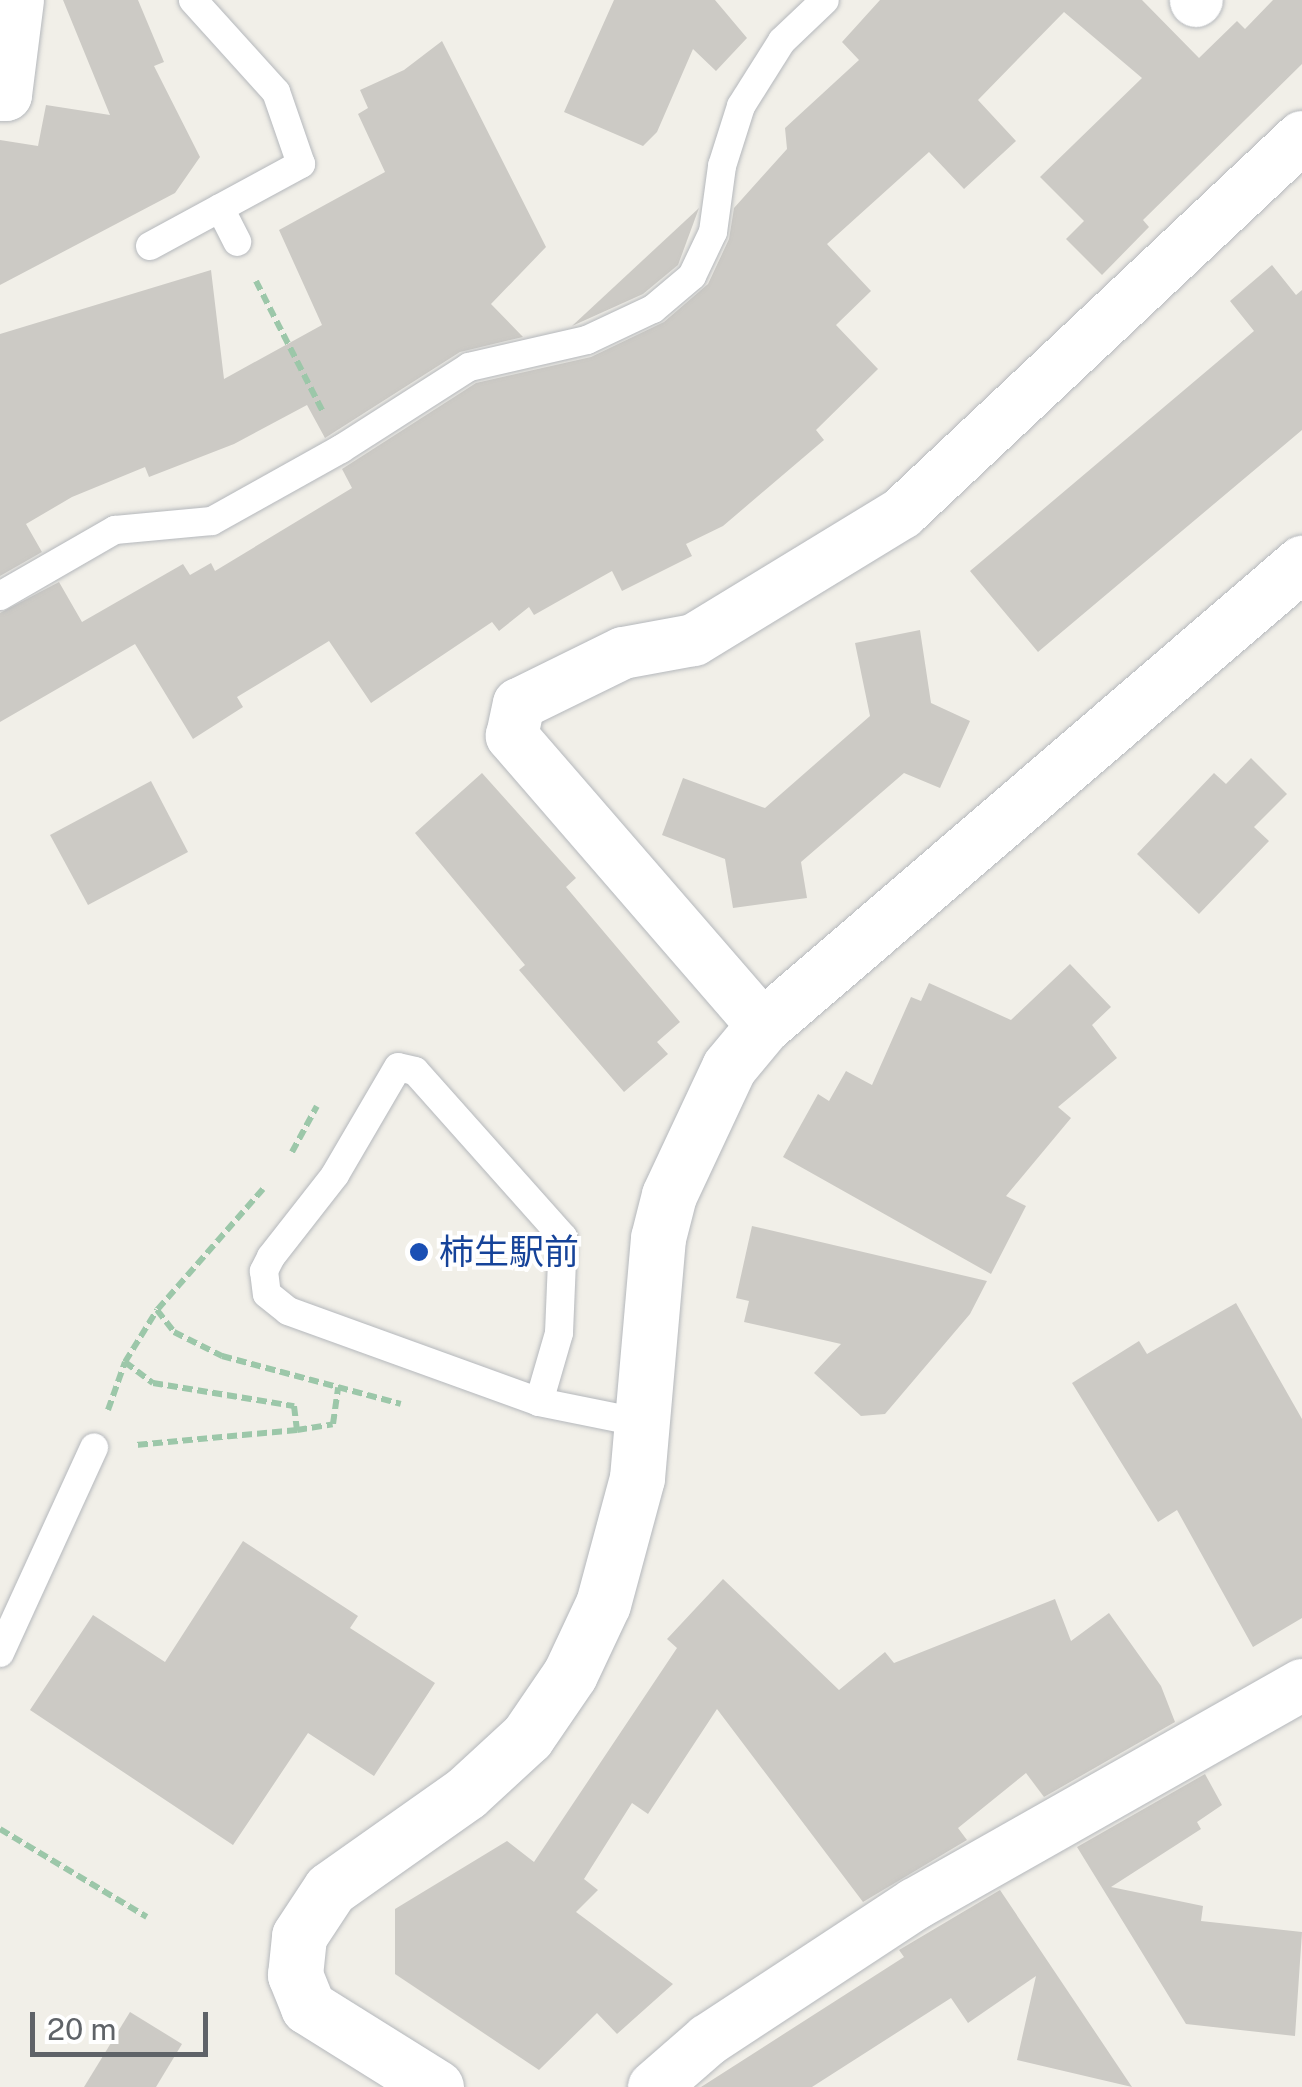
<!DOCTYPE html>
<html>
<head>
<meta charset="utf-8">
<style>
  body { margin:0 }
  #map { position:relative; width:1302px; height:2087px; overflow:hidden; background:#f1efe8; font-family:"Public Sans","Noto Sans JP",sans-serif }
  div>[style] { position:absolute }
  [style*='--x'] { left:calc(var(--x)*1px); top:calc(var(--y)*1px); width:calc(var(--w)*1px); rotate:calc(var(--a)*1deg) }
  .building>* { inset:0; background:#cccac5 }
  .path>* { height:6px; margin-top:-3px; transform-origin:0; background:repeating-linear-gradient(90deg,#9cc7a9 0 10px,transparent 0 15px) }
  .roads { filter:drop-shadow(0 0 2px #b5b8bc) drop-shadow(0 0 2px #b5b8bc) }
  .lane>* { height:28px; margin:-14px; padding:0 14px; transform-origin:14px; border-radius:14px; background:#fff }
  .street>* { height:52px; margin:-26px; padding:0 26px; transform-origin:26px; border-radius:26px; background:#fff }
  .secondary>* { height:55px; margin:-27.5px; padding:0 27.5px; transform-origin:27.5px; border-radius:27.5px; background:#fff }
  .dots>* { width:28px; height:28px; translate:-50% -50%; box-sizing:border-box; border:5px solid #fff; border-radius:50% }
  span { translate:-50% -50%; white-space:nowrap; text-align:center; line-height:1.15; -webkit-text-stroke:8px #fff; paint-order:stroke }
  .transit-label { font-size:35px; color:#164399 }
  .left { translate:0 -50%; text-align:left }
  .scale { position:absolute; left:30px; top:2012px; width:178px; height:45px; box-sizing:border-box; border:5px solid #5f6368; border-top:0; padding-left:12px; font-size:30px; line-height:35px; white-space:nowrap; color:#5f6368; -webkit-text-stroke:8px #fff; paint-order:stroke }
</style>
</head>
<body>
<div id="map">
  <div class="building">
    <div style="clip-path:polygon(63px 0,138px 0,164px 62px,154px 66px,200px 157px,175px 193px,0 285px,0 140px,38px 146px,46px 105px,110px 115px)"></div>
    <div style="clip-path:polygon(614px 0,715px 0,747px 38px,716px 71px,693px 49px,657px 132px,643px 146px,564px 112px)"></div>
    <div style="clip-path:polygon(880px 0,1142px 0,1199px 58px,1237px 21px,1245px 29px,1273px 0,1302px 0,1302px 64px,1143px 220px,1149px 227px,1102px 275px,1066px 239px,1084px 221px,1040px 177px,1142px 78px,1064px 12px,978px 100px,1016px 141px,964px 189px,929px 152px,827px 244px,871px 291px,836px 325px,878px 369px,816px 430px,824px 440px,723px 526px,686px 544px,692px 556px,622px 591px,612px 571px,534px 615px,529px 607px,499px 631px,492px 622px,371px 703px,329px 641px,237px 697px,243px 707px,193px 739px,135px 644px,0 722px,0 613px,59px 582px,82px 622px,183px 564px,190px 575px,211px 563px,215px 571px,352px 488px,342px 469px,476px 383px,591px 357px,664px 322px,708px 284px,729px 239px,734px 208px,787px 149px,785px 128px,859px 60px,842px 42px)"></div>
    <div style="clip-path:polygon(442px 41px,546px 247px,491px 304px,523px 337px,460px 352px,325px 438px,307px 405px,234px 444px,149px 477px,145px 467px,72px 497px,26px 524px,42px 552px,0 576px,0 334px,211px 270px,224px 379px,322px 325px,279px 230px,385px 172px,358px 114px,368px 108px,360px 90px,404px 70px)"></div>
    <div style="clip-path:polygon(699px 208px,678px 265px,643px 294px,572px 326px)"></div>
    <div style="clip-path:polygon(1272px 265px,1296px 295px,1302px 290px,1302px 430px,1038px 652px,970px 571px,1254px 331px,1230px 301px)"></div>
    <div style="clip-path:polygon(920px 630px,931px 703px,970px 721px,940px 788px,904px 773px,801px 862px,807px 898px,733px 908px,725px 859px,662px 835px,683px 778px,765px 808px,870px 716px,855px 643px)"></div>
    <div style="clip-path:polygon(1251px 758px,1287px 794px,1254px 827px,1269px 841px,1199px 914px,1137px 854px,1214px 773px,1226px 784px)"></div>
    <div style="clip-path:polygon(482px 773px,576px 878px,566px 887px,680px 1022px,657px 1042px,668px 1054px,624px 1092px,519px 970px,525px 965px,415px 833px)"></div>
    <div style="clip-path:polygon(151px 781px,188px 852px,88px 905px,50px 835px)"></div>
    <div style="clip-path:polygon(1070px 964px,1111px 1007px,1092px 1025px,1117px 1058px,1058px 1107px,1071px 1118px,1006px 1196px,1026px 1206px,991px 1274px,783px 1157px,818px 1094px,829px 1101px,846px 1071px,872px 1085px,911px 997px,921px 1001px,929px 983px,1011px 1020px)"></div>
    <div style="clip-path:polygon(752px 1226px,987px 1281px,970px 1314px,885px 1414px,861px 1416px,814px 1373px,841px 1344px,744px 1322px,749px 1301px,736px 1298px)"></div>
    <div style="clip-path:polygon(1236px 1303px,1302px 1419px,1302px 1618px,1253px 1647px,1177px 1510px,1158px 1522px,1072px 1383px,1139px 1341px,1147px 1354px)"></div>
    <div style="clip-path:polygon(243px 1541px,358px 1616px,350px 1628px,435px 1683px,374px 1776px,308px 1733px,233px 1845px,30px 1710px,93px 1615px,165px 1662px)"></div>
    <div style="clip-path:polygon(723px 1579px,839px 1690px,885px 1652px,894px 1663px,1055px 1599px,1071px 1641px,1109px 1613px,1161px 1686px,1175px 1722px,1044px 1797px,1026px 1773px,958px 1828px,967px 1840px,863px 1902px,717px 1709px,648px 1814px,632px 1803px,584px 1879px,598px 1890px,576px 1912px,673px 1984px,617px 2034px,597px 2013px,539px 2070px,395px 1974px,395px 1909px,507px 1841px,534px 1862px,677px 1648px,667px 1639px)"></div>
    <div style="clip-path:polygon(1205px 1774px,1222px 1805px,1197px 1822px,1201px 1829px,1111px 1887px,1203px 1906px,1201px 1921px,1302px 1932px,1295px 2036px,1186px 2024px,1077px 1847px)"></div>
    <div style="clip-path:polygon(1000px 1890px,1132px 2087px,1017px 2060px,1036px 1976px,968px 2023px,951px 1998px,812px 2087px,701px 2087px,904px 1957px,899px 1950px)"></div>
    <div style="clip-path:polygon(130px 2012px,182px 2044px,156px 2087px,84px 2087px)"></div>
  </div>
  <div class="path">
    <div style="--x:256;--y:281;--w:147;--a:62.9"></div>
    <div style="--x:292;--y:1152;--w:52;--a:-61.5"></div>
    <div style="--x:263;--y:1189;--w:161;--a:131.2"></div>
    <div style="--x:157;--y:1310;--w:28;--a:52"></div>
    <div style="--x:174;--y:1332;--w:54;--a:26.6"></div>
    <div style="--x:222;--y:1356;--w:185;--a:15"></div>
    <div style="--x:125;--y:1362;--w:35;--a:37"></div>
    <div style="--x:153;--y:1383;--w:143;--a:9.3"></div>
    <div style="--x:294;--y:1406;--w:24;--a:83"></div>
    <div style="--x:297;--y:1430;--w:162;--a:174.7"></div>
    <div style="--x:108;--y:1410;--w:51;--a:-70.5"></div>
    <div style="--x:125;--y:1362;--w:61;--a:-58.4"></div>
    <div style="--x:297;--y:1430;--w:36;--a:-9"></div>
    <div style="--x:333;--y:1424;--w:37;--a:-82"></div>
    <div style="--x:0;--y:1829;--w:171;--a:30.9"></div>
  </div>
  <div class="roads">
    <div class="lane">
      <div style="--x:220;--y:208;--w:38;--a:63"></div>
      <div style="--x:150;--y:246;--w:172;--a:-28.5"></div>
      <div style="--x:301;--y:164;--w:76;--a:-109.1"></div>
      <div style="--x:276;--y:92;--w:124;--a:-132.1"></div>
      <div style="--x:0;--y:596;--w:133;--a:-29.9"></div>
      <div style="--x:115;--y:530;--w:97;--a:-5.3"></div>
      <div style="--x:212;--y:521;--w:148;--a:-29.2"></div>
      <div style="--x:341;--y:449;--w:152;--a:-32.6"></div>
      <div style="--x:469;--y:367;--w:121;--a:-12.9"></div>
      <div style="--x:587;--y:340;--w:73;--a:-25.2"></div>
      <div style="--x:653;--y:309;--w:51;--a:-40.2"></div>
      <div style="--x:692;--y:276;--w:49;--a:-64.5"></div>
      <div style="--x:713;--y:232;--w:67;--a:-82.2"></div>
      <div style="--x:722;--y:166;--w:63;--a:-72.4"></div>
      <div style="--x:741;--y:106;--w:77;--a:-57.8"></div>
      <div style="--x:782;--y:41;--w:59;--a:-43.6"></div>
      <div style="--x:539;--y:1402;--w:72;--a:-73.8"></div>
      <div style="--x:559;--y:1333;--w:96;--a:-87.6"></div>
      <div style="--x:563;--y:1237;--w:222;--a:-131.7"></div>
      <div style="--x:415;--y:1071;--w:17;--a:-167"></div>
      <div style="--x:398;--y:1067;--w:125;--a:120.3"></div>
      <div style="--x:335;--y:1175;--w:104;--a:128"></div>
      <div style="--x:271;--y:1257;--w:16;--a:117"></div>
      <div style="--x:264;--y:1271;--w:23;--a:83"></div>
      <div style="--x:267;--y:1294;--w:27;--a:39"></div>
      <div style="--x:288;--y:1311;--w:267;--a:19.9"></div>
      <div style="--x:539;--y:1402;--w:106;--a:11.4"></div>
      <div style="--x:0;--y:1653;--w:226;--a:-65.4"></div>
    </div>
    <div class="street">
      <div style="--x:1196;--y:1;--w:1;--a:-45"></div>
      <div style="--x:0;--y:95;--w:6;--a:0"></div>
      <div style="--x:6;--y:95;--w:96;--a:-82.8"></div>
      <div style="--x:763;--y:1026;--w:384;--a:-130.9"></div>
      <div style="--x:512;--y:736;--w:33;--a:-78"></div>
      <div style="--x:519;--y:704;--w:116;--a:-26.1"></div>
      <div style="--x:623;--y:653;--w:72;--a:-10.4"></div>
      <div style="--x:694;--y:640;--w:244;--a:-31.4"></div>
      <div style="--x:902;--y:513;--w:549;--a:-43.23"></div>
      <div style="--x:654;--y:2087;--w:72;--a:-41"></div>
      <div style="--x:708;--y:2040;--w:248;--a:-33.3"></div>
      <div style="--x:915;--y:1904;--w:445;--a:-29.5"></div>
    </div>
    <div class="secondary">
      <div style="--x:436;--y:2087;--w:151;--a:-148"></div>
      <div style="--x:308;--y:2007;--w:35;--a:-112"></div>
      <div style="--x:295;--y:1975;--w:39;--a:-84"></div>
      <div style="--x:299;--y:1936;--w:56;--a:-56.6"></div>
      <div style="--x:330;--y:1889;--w:166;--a:-35.2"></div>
      <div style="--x:466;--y:1793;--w:83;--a:-42.6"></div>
      <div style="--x:527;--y:1737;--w:76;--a:-55.7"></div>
      <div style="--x:570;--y:1674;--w:77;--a:-64.8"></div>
      <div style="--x:603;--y:1604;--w:131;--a:-74.9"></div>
      <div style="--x:637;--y:1478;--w:241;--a:-85"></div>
      <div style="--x:658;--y:1238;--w:44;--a:-75.7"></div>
      <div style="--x:669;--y:1195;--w:141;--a:-64.9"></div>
      <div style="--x:729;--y:1067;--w:53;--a:-50.3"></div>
      <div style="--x:763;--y:1026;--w:711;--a:-40.66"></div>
    </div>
  </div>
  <div class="dots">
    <div style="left:419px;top:1252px;background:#1a4fb4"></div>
  </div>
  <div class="transit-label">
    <span class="left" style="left:439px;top:1252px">柿生駅前</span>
  </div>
  <div class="scale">20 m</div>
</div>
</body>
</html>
